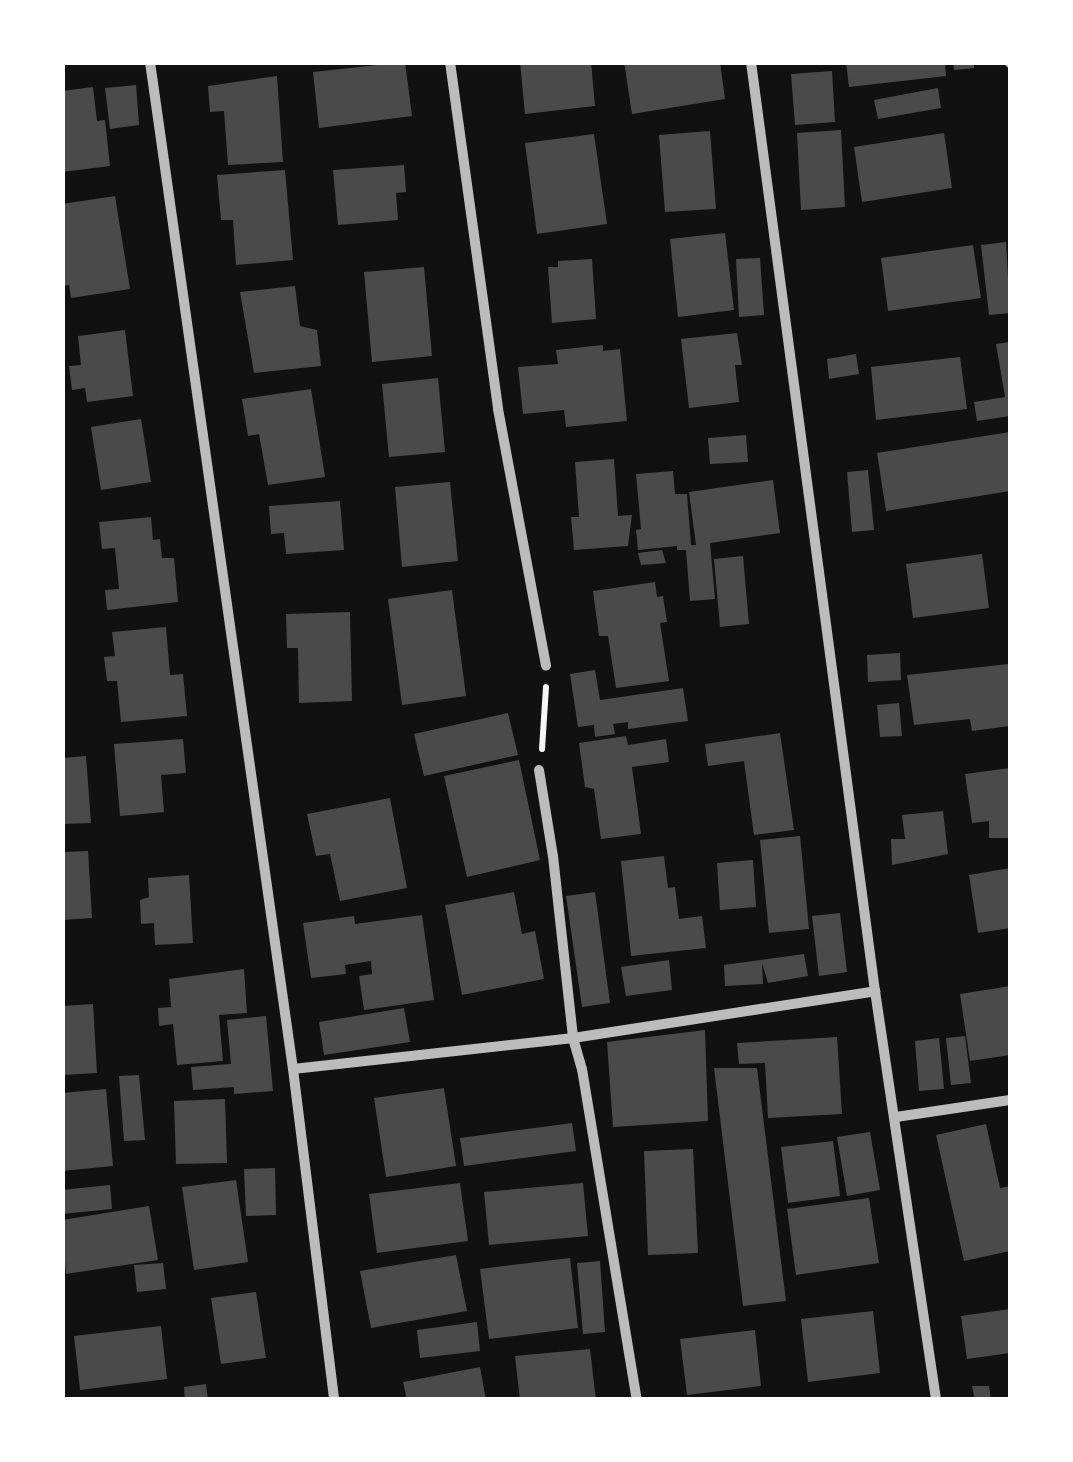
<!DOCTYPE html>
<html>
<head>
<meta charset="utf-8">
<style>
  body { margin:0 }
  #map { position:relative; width:1073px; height:1462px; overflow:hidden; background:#111; font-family:Rubik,sans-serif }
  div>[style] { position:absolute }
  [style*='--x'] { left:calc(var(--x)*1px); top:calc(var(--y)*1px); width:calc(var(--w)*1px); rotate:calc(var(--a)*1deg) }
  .building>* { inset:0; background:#4a4a4a }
  .path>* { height:6px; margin:-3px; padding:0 3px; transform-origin:3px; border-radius:3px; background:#f5f5f5 }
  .minor>* { height:10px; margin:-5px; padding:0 5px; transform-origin:5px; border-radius:5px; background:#bcbcbc }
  span { translate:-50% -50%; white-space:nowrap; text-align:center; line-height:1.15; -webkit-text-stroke:9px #fff; paint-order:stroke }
  .frame { position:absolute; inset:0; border:65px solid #fff; pointer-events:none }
</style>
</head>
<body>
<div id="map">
  <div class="building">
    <div style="clip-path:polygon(405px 62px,412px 116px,319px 128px,313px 72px)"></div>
    <div style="clip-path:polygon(520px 62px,591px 62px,595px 106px,525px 114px)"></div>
    <div style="clip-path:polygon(624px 62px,720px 62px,725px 99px,632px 114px)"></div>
    <div style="clip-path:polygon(846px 62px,945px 62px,946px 76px,849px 87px)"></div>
    <div style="clip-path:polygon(953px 62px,974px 62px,974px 68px,954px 70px)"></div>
    <div style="clip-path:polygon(832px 71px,835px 122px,795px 125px,791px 74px)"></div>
    <div style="clip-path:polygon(277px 76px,283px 162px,228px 165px,224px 111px,210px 112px,208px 86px)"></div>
    <div style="clip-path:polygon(136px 85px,139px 125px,110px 129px,105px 88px)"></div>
    <div style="clip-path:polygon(93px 87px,97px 121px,105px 120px,110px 166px,62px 172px,62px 91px)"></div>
    <div style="clip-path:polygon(938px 88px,941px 108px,878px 119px,874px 100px)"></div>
    <div style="clip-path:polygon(841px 130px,845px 207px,801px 210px,797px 133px)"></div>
    <div style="clip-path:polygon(710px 131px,716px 209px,665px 212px,659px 135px)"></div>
    <div style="clip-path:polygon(944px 133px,952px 188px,862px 202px,854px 147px)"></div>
    <div style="clip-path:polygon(594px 134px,607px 224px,537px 234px,525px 143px)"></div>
    <div style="clip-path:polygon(404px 165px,406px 192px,396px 193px,398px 220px,338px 225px,333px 170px)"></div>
    <div style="clip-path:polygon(285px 170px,293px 260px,236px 265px,233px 220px,221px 220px,217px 175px)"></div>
    <div style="clip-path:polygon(115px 196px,130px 289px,71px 298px,69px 285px,62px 286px,62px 204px)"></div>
    <div style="clip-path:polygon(725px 233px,734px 310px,678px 317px,670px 239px)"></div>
    <div style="clip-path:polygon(1006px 242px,1010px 313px,989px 315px,981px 245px)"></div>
    <div style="clip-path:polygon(973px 245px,981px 298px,888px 311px,881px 258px)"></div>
    <div style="clip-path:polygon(760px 258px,764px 315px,739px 317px,736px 259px)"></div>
    <div style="clip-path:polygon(592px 259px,596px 319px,552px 323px,548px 267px,558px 267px,558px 261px)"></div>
    <div style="clip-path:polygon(424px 267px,432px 356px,372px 362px,364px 272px)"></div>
    <div style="clip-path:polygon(295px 286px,300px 326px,317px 330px,321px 366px,254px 373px,240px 292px)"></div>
    <div style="clip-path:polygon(125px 330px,133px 396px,87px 402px,85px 388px,72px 390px,69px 366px,81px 365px,78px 336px)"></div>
    <div style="clip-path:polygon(737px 333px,742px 365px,735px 365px,739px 402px,689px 408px,681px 339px)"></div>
    <div style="clip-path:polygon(1010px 342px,1010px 416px,977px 421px,974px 402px,1005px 397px,996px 344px)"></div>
    <div style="clip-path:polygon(603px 345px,603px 351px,620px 349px,627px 421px,566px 427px,564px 410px,523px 414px,518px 367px,558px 364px,556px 350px)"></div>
    <div style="clip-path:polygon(856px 354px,859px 374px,829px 379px,827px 359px)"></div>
    <div style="clip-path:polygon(960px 357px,967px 409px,876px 420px,871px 367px)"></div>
    <div style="clip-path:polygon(438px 378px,445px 452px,389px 457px,382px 384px)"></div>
    <div style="clip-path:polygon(311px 389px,325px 477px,268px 485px,259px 434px,248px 436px,242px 399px)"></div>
    <div style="clip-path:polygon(141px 419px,151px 482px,101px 490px,91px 427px)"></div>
    <div style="clip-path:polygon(1010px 432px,1010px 491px,886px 511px,877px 453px)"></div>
    <div style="clip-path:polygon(746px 435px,748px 462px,710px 464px,708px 438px)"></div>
    <div style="clip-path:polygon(614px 459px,618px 516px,632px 515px,628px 546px,574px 550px,571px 517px,579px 517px,575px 462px)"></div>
    <div style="clip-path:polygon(868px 470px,874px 530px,852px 532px,847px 472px)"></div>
    <div style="clip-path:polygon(673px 471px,675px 494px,687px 494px,691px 545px,696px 545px,689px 492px,773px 480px,780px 533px,710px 543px,715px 599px,690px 601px,686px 550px,677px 550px,677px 546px,638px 550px,636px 530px,641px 529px,636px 474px)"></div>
    <div style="clip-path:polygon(450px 482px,458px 561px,402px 567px,395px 487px)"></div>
    <div style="clip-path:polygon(340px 501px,344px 550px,286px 554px,284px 533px,271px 534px,269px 506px)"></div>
    <div style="clip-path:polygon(151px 517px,153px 540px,160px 539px,162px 558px,174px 558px,178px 602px,107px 610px,105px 590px,119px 589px,115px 548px,102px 549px,99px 522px)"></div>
    <div style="clip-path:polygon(662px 550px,666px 563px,641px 565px,638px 553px)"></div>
    <div style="clip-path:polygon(982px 554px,989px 608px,913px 618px,906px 564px)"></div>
    <div style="clip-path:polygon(743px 556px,749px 624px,720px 627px,714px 559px)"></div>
    <div style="clip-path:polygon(655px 582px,657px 597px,663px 596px,667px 622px,660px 623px,669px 681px,616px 688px,608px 636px,599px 636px,593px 591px)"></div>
    <div style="clip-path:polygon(452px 590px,466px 696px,402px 705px,388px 599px)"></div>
    <div style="clip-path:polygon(350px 612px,352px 701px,299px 703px,298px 648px,287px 648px,286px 614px)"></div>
    <div style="clip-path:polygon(166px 627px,170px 675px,183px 674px,187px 716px,121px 722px,117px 681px,107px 681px,104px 657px,115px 656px,112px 632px)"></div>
    <div style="clip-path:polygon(900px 653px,901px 680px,868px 682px,867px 655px)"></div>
    <div style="clip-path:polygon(1009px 664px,1010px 726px,972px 731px,970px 719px,914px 725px,907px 675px)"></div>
    <div style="clip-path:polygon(595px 670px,600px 700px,683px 688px,688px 721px,628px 729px,628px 722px,613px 724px,615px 734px,595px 737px,594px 725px,578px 727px,570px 674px)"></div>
    <div style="clip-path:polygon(899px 703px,902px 736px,880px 737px,877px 705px)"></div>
    <div style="clip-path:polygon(508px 713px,518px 755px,424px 776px,414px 734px)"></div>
    <div style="clip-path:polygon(780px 733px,794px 830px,754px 835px,744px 761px,708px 766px,705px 744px)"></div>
    <div style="clip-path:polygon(626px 736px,628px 745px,666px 739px,669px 762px,632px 767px,641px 834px,601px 839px,594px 789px,585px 787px,579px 743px)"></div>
    <div style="clip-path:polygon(183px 739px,186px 773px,161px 775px,164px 812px,120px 816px,114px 744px)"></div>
    <div style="clip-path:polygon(86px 756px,91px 823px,62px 824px,62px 758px)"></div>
    <div style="clip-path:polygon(519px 760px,540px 860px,467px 877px,444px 776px)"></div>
    <div style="clip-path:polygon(1010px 768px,1010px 838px,989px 838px,989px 821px,972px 823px,965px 774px)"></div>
    <div style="clip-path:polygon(390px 798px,407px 888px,340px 901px,330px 854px,316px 856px,307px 814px)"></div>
    <div style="clip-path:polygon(943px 811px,948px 854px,892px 865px,891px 839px,905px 839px,902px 815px)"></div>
    <div style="clip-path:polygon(800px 836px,809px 929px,769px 933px,760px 840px)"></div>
    <div style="clip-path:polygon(88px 851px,92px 918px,62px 920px,62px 852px)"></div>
    <div style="clip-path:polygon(664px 856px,668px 888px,675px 887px,679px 919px,702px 916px,706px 948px,631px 956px,621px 861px)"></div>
    <div style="clip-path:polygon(753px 860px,756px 907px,720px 910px,717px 863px)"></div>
    <div style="clip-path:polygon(1010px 868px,1010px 928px,978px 933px,969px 875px)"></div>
    <div style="clip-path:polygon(189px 875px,193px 943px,155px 945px,154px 923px,141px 924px,140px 900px,149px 897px,148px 878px)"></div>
    <div style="clip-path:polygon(514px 892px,522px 934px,535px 931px,544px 979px,462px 995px,445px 905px)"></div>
    <div style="clip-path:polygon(595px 892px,610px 1003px,582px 1007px,566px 896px)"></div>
    <div style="clip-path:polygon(840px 913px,847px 972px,819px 976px,812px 916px)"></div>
    <div style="clip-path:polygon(422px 915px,434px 1000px,364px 1010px,359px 976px,372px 974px,371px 961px,345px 965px,346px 974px,311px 978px,303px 923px,354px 916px,355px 924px)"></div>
    <div style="clip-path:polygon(804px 954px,808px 976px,768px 983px,762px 963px,763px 984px,725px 986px,724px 965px)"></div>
    <div style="clip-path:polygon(669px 960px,672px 990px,626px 996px,621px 967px)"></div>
    <div style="clip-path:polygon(244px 969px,247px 1013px,219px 1015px,223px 1061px,177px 1065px,173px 1024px,159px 1026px,158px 1008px,171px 1007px,169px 979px)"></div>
    <div style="clip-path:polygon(1010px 986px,1010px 1055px,970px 1061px,960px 994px)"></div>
    <div style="clip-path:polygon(93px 1004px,97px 1073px,62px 1075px,62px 1006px)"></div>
    <div style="clip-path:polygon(404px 1008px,410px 1042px,324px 1055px,319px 1022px)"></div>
    <div style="clip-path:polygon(266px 1016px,273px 1091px,234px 1094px,234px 1087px,193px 1090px,191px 1067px,231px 1064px,227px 1020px)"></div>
    <div style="clip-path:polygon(705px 1030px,708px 1121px,613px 1127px,607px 1042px)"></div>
    <div style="clip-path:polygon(965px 1036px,971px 1083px,951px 1085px,946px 1038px)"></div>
    <div style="clip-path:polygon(837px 1037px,842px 1114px,768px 1118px,765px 1063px,739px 1064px,737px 1043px)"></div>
    <div style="clip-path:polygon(939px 1038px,944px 1089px,919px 1091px,915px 1041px)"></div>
    <div style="clip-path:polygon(714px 1068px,757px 1068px,786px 1301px,743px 1306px)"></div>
    <div style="clip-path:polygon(139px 1075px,145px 1140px,124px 1141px,119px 1076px)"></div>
    <div style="clip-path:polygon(444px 1088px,456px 1166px,386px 1177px,374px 1098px)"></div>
    <div style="clip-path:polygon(106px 1089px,113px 1166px,62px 1171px,62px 1093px)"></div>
    <div style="clip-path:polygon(225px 1099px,227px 1163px,176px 1164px,174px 1101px)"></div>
    <div style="clip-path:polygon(572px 1123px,576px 1151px,464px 1166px,460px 1138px)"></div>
    <div style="clip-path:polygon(986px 1124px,1000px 1188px,1010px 1186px,1010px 1251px,964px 1261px,936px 1135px)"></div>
    <div style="clip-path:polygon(870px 1132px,880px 1190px,847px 1196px,837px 1137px)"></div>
    <div style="clip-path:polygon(833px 1141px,840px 1196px,788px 1203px,781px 1147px)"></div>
    <div style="clip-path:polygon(693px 1149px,698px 1253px,648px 1255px,644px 1151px)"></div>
    <div style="clip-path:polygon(275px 1168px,276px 1215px,246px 1216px,244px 1169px)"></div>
    <div style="clip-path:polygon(236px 1180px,248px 1262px,194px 1270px,182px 1187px)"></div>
    <div style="clip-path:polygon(460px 1183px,468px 1241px,377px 1253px,369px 1194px)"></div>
    <div style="clip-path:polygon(583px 1183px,588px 1236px,489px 1245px,484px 1192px)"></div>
    <div style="clip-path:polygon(110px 1185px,112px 1209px,62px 1214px,62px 1190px)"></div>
    <div style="clip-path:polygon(869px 1198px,879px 1263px,796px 1275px,787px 1209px)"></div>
    <div style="clip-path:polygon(149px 1206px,158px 1260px,66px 1274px,62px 1220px)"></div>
    <div style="clip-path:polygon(456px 1255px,467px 1311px,371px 1328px,360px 1271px)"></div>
    <div style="clip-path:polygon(570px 1258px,578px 1328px,489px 1339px,480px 1269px)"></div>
    <div style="clip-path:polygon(600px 1261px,605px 1332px,583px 1334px,577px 1263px)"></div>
    <div style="clip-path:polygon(163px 1263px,166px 1289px,137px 1292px,134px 1265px)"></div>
    <div style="clip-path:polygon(256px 1292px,266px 1358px,221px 1364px,211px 1298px)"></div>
    <div style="clip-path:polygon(1010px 1309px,1010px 1353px,967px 1359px,961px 1316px)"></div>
    <div style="clip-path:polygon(873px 1311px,880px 1373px,808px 1382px,801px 1319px)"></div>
    <div style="clip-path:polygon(477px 1322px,480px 1351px,420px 1358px,417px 1330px)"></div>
    <div style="clip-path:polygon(161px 1326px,167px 1379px,80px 1390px,74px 1336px)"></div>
    <div style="clip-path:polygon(755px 1330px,761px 1386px,687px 1395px,680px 1339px)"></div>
    <div style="clip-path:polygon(590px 1349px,596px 1400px,520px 1400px,515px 1356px)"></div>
    <div style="clip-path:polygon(480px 1367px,486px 1400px,407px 1400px,403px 1382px)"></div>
    <div style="clip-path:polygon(206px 1384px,208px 1400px,185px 1400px,184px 1387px)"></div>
    <div style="clip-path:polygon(972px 1386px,989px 1386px,991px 1400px,975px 1400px)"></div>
  </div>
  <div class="path">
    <div style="--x:542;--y:749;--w:62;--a:-86.3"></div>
  </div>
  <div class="minor">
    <div style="--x:150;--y:62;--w:1017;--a:81.92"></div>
    <div style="--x:293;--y:1069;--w:334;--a:82.9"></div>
    <div style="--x:450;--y:62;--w:350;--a:82.1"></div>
    <div style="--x:498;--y:409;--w:261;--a:79.4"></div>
    <div style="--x:751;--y:62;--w:937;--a:82.4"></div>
    <div style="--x:875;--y:991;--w:414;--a:81.5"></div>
    <div style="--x:1010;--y:62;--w:1;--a:90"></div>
    <div style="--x:539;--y:770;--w:87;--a:80.8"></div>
    <div style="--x:553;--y:856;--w:183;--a:83.7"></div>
    <div style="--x:573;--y:1038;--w:32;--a:74"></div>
    <div style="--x:582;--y:1069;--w:336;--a:80.6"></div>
    <div style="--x:293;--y:1069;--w:282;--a:-6.3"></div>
    <div style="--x:573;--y:1038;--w:306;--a:-8.8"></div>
    <div style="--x:896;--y:1117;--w:115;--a:-8.5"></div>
  </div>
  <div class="frame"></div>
</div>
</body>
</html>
